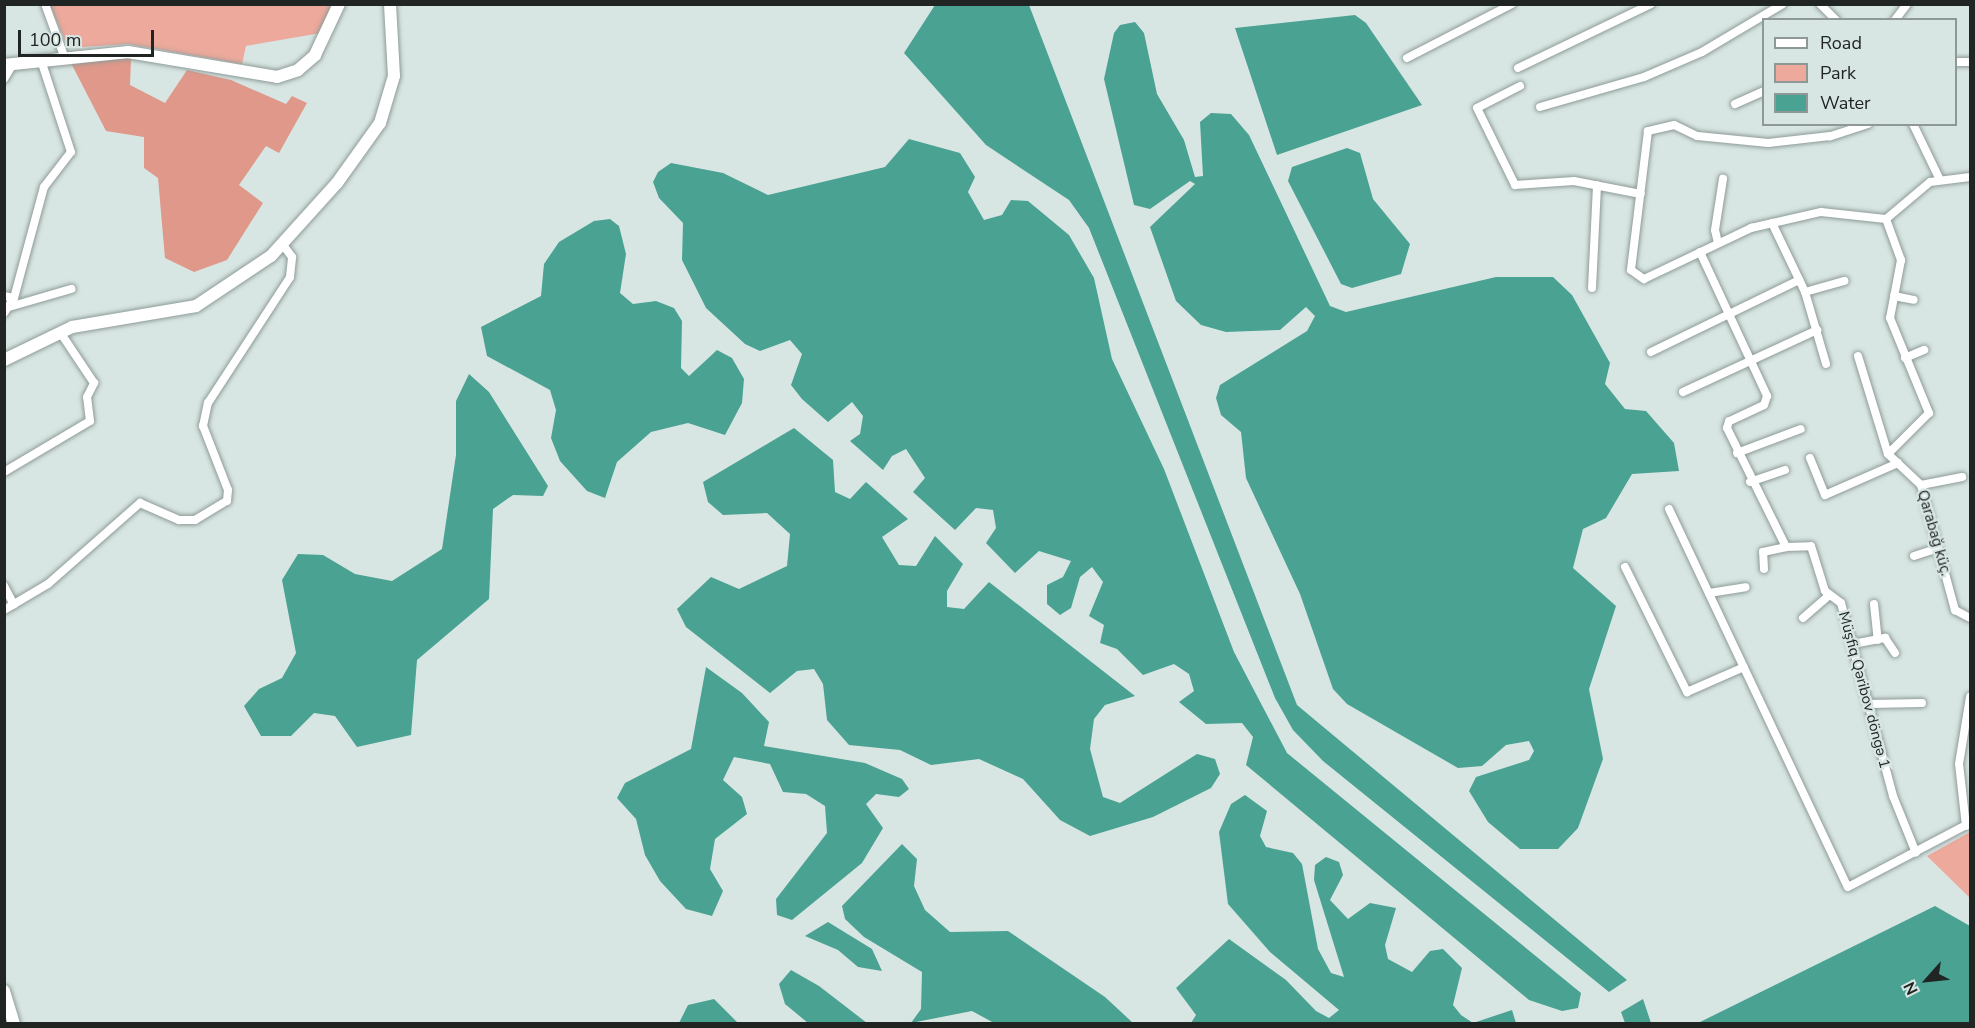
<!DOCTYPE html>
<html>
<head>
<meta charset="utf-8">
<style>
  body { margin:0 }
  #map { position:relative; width:1975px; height:1028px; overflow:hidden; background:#d8e6e3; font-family:"Nunito Sans",sans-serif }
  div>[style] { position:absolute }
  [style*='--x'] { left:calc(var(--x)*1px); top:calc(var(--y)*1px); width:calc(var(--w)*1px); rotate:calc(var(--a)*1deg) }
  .green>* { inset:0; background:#eca99c }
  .forest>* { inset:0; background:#df988a }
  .water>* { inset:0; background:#4aa292 }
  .roads { filter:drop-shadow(0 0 2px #8e9b98) drop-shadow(0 0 2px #8e9b98) }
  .street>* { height:8px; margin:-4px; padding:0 4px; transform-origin:4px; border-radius:4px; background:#fff }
  .secondary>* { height:12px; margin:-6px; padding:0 6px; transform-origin:6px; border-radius:6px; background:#fff }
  span { translate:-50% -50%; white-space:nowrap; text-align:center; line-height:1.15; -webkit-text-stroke:5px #d8e6e3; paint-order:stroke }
  .street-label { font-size:15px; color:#202524 }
  .frame { position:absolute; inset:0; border:6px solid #202524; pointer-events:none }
  .legend { position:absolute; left:1762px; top:18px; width:195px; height:108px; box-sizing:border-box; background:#d8e6e3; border:2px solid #8e9997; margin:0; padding:8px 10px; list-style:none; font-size:18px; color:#202524 }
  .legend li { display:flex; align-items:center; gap:12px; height:30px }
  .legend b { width:30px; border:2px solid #8e9997 }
  .north { position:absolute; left:1897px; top:950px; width:60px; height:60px; -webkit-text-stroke:4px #d8e6e3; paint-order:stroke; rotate:243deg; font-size:16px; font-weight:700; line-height:24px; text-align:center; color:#202524 }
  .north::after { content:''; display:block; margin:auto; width:21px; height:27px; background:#202524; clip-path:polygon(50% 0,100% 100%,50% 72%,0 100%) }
  .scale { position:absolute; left:18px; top:30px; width:136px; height:27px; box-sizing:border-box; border:3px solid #202524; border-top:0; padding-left:8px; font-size:18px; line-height:21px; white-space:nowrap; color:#202524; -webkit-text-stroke:4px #d8e6e3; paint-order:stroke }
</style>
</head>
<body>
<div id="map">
  <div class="green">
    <div style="clip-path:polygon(50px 5px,331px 5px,321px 33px,246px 46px,242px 64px,128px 44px,68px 48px)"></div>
    <div style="clip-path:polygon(1970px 832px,1970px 898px,1927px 856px)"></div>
  </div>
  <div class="forest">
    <div style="clip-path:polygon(98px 59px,131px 59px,130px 85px,165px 103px,187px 70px,231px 80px,286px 104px,292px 96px,307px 103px,279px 153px,266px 146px,239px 185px,263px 203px,227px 260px,194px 272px,165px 258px,158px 178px,144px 168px,144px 137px,106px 131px,71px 63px)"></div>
  </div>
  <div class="water">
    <div style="clip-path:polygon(935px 5px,1029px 5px,1297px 705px,1627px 980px,1609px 992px,1323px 761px,1293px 730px,1275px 698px,1089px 228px,1069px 200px,986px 145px,904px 53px)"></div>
    <div style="clip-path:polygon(1355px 15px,1366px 23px,1422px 105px,1277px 155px,1235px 28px)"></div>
    <div style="clip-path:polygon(1135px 22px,1144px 33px,1157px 94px,1184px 140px,1195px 177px,1203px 176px,1200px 122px,1211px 113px,1231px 114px,1249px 135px,1330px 306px,1346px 312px,1496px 277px,1553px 277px,1572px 295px,1610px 363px,1605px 384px,1625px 409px,1646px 411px,1674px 443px,1679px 471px,1632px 474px,1606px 518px,1583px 529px,1573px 568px,1616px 606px,1589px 689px,1603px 759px,1578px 828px,1558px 849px,1520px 849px,1488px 822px,1469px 791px,1476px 777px,1529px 760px,1534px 751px,1529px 741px,1506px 745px,1482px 766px,1458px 768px,1347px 704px,1333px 689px,1300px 594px,1246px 478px,1241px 432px,1221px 415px,1216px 398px,1220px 385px,1307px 331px,1315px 316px,1306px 307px,1280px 330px,1226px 332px,1201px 325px,1176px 301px,1150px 227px,1195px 184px,1190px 181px,1150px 209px,1134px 205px,1104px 79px,1114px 33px,1120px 25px)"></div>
    <div style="clip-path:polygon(909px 139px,960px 153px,975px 177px,968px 192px,984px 220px,1002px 215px,1011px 200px,1028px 201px,1069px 235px,1094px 278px,1112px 359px,1164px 469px,1234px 652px,1287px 753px,1581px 993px,1578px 1008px,1562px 1011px,1529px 1000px,1246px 765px,1253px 737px,1242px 723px,1206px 724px,1179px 702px,1194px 691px,1189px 674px,1174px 664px,1143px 675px,1117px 649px,1100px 643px,1104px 625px,1089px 616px,1103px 582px,1092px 567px,1080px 577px,1071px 608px,1060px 615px,1047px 604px,1047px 585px,1063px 577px,1071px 561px,1039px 551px,1015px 573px,986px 543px,996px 528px,993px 510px,976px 508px,955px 530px,913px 492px,925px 478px,906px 449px,892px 456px,883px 470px,850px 441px,860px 434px,863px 416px,852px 402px,828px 422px,802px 399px,791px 385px,802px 354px,790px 340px,760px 351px,745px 344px,706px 308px,682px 260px,683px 223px,659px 198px,653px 182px,658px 172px,671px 163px,723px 173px,768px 195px,885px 167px)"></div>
    <div style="clip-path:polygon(1347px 148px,1360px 153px,1373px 199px,1410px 244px,1401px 274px,1352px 288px,1341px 284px,1288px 181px,1292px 167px)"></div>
    <div style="clip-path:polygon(610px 219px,619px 226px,626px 254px,620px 293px,633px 304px,656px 301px,674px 308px,682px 321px,681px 368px,689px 376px,717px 350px,732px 358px,744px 379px,742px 403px,725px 435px,688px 423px,651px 432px,617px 462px,605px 498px,587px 491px,560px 461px,551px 438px,556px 410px,550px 390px,487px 356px,481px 327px,541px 296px,544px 264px,559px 242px,594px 221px)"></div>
    <div style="clip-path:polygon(469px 374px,489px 392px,548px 486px,543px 496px,513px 495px,493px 509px,489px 599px,417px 660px,411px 735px,357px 747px,335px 716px,314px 713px,291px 736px,261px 736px,244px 706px,259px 689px,282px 678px,296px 653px,282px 580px,298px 554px,323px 555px,355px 574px,392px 581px,442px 549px,456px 455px,456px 401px)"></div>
    <div style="clip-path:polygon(794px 428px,833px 460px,835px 492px,850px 499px,866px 482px,908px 519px,882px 537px,899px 565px,916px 566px,935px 536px,963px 564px,947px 591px,947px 607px,964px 609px,989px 582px,1135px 696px,1105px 705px,1094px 719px,1090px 749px,1103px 797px,1120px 803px,1197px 754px,1215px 759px,1220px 774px,1211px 788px,1153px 817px,1090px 836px,1060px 820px,1023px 779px,979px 759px,931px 765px,900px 750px,849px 745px,827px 720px,823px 684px,814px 669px,797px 671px,770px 693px,686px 627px,677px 609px,711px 577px,739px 589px,787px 566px,790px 534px,767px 513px,723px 515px,708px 502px,703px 482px)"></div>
    <div style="clip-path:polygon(706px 667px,742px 693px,769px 722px,764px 746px,865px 763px,902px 779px,909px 789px,899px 797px,876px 794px,866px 804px,883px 828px,862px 863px,792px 920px,777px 915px,776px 899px,827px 833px,825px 806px,806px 794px,783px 792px,770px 764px,734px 757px,723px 780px,742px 797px,747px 814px,715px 839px,710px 869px,723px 891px,712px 916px,686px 909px,660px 881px,645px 855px,636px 819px,617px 798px,625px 783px,691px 749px)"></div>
    <div style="clip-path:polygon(1245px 795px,1267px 811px,1260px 836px,1266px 847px,1293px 853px,1302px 864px,1318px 949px,1331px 973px,1344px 977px,1314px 880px,1315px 865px,1326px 857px,1339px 862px,1343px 875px,1330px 900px,1348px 919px,1370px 903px,1396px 908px,1385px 945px,1388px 959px,1412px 972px,1430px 951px,1443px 949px,1462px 968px,1453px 1005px,1461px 1015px,1473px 1023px,1512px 1010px,1516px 1023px,1191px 1023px,1196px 1015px,1176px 988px,1229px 939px,1286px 980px,1316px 1011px,1329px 1018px,1339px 1010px,1270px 952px,1228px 904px,1219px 832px,1231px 804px)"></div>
    <div style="clip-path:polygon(902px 844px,917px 859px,914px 886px,925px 910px,950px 932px,1008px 931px,1105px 997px,1133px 1023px,994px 1023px,972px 1011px,911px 1023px,921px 1009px,922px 972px,864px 937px,845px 919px,842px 906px)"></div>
    <div style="clip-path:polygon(1935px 906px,1970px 926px,1970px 1023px,1698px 1023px)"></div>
    <div style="clip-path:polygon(828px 922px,872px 949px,882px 971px,858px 967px,838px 950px,805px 936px)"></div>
    <div style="clip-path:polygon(791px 970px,819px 986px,867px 1023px,808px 1023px,785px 1004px,779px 984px)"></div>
    <div style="clip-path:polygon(714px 999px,738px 1023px,679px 1023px,688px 1005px)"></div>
    <div style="clip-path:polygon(1643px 999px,1651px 1023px,1625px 1023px,1621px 1012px)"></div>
  </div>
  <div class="roads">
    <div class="street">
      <div style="--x:45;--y:4;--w:55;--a:69.9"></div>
      <div style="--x:1820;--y:4;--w:23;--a:45"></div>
      <div style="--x:1895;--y:20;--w:20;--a:-53"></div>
      <div style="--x:1407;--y:58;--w:118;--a:-27.2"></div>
      <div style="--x:1956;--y:62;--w:14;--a:0"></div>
      <div style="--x:1518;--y:68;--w:148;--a:-25.7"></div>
      <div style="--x:4;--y:79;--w:17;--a:-59"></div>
      <div style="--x:1520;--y:86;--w:48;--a:152.9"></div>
      <div style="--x:1477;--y:108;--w:86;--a:63.7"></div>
      <div style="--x:1515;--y:185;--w:59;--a:-3.9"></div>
      <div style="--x:1574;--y:181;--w:68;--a:11"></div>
      <div style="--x:1735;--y:104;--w:32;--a:-24"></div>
      <div style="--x:1540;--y:107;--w:108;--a:-16.1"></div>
      <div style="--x:1644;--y:77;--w:63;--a:-23.3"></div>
      <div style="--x:1702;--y:52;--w:94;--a:-30.7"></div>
      <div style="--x:1868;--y:124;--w:40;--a:162"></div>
      <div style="--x:1830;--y:136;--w:62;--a:173.6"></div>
      <div style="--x:1768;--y:143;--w:71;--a:-174.4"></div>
      <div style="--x:1697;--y:136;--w:25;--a:-154"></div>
      <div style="--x:1674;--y:125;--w:27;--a:167"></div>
      <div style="--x:1648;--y:131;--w:140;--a:97"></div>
      <div style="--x:1631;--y:270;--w:16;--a:35"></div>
      <div style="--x:1644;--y:279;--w:119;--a:-25.5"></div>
      <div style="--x:1751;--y:228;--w:72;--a:-12.9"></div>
      <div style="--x:1821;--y:212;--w:65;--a:6.1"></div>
      <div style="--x:1913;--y:124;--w:60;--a:64.3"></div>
      <div style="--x:1970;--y:177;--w:40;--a:172.9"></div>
      <div style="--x:1930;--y:182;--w:57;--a:139.9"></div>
      <div style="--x:1886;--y:219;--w:44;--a:69.9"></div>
      <div style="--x:1901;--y:260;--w:59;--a:100.7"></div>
      <div style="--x:1890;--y:318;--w:103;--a:67.7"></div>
      <div style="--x:1929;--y:413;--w:58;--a:135"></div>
      <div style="--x:1888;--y:454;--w:45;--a:43.2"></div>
      <div style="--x:1921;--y:485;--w:130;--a:74.8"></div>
      <div style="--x:1955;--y:610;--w:17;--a:28"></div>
      <div style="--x:1772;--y:223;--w:76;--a:64.4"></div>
      <div style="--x:1805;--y:292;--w:75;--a:73.7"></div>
      <div style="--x:1718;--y:243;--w:13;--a:-103"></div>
      <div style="--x:1715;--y:230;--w:52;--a:-81.1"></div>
      <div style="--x:1700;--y:252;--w:159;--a:65"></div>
      <div style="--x:1767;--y:396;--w:9;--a:108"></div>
      <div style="--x:1764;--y:405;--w:38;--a:155"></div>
      <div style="--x:1729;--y:421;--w:7;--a:106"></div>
      <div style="--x:1727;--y:428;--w:133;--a:63.6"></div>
      <div style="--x:1786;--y:547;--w:25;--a:-2"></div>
      <div style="--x:1811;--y:546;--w:47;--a:72.7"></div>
      <div style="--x:1825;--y:591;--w:20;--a:37"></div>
      <div style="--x:1841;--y:603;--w:200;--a:74.9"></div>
      <div style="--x:1893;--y:796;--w:61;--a:68"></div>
      <div style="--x:1592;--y:288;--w:103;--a:-87.2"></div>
      <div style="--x:1805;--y:292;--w:41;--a:-15.8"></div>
      <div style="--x:4;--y:296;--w:10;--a:11"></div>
      <div style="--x:1894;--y:296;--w:20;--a:11"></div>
      <div style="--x:9;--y:307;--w:65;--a:-16.2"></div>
      <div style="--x:4;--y:313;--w:18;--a:-56"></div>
      <div style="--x:14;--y:298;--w:115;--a:-74.9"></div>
      <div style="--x:44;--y:187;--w:44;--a:-52.4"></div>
      <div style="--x:71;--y:152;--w:97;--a:-108.1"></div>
      <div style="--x:1651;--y:352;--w:165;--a:-25.9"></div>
      <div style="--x:1858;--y:356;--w:102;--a:73"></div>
      <div style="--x:1905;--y:358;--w:21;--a:-23"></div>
      <div style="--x:1683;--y:392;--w:148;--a:-24.8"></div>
      <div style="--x:1737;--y:453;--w:68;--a:-20.6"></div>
      <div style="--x:1810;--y:458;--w:40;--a:68"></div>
      <div style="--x:1825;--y:495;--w:80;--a:-23.7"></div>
      <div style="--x:4;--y:472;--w:100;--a:-30.7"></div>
      <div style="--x:90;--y:421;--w:24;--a:-97"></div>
      <div style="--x:87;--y:397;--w:16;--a:-63"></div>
      <div style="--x:94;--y:383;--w:61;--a:-123.7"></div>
      <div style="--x:1750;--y:482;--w:37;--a:-19"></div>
      <div style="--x:1921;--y:485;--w:42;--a:-11"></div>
      <div style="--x:1669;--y:509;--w:418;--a:64.7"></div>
      <div style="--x:1848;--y:887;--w:138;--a:-27.7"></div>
      <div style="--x:1914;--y:556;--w:25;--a:-18"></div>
      <div style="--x:1625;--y:567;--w:140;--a:63.6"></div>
      <div style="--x:1687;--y:692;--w:62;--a:-23.7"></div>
      <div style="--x:1764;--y:569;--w:17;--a:-93"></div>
      <div style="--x:1763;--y:552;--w:24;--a:-12"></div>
      <div style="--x:4;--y:586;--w:21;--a:62"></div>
      <div style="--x:1709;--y:593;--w:37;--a:-9"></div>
      <div style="--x:1874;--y:604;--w:36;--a:84"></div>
      <div style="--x:4;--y:610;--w:51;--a:-30.6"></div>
      <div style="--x:48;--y:584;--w:123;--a:-41.4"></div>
      <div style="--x:140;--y:503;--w:43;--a:23.6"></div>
      <div style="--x:179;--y:520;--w:16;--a:0"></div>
      <div style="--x:195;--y:520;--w:37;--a:-31"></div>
      <div style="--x:227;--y:501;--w:11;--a:-85"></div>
      <div style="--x:228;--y:490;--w:69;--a:-111.3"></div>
      <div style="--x:203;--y:426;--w:24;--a:-78"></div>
      <div style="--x:208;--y:403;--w:150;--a:-56.9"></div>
      <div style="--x:290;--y:277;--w:20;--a:-84"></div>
      <div style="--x:292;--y:257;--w:15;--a:-127"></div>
      <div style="--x:1803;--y:618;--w:35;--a:-41"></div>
      <div style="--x:1853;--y:644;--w:33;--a:-11"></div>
      <div style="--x:1885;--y:638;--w:18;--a:56"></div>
      <div style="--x:1869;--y:704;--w:53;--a:-1.1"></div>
      <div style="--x:1966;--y:826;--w:62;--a:-96.4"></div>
      <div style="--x:1959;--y:764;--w:68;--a:-80.7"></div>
    </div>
    <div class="secondary">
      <div style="--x:4;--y:65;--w:125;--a:-6"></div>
      <div style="--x:128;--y:52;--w:151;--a:9.5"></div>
      <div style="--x:277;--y:77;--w:22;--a:-18"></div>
      <div style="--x:298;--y:70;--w:23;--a:-41"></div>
      <div style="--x:315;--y:55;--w:56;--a:-64.8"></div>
      <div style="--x:4;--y:360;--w:76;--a:-25.9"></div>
      <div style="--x:72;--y:327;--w:126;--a:-9.6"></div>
      <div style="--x:196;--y:306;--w:90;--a:-33.7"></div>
      <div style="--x:271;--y:256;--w:98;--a:-47.9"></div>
      <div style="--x:337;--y:183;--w:74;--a:-54.4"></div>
      <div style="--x:380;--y:123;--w:49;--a:-73.4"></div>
      <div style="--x:394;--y:76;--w:72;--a:-93.2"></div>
      <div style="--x:4;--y:991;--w:34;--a:73"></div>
    </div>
  </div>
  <div class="street-label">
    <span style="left:1934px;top:533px;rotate:74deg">Qarabağ küç.</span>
    <span style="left:1864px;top:690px;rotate:75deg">Müşfiq Qəribov döngə 1</span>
  </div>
  <div class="frame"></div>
  <ul class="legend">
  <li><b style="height:8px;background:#fff"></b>Road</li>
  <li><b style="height:16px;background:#eca99c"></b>Park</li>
  <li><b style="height:16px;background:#4aa292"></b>Water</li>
  </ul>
  <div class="north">N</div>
  <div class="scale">100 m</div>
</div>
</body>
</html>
